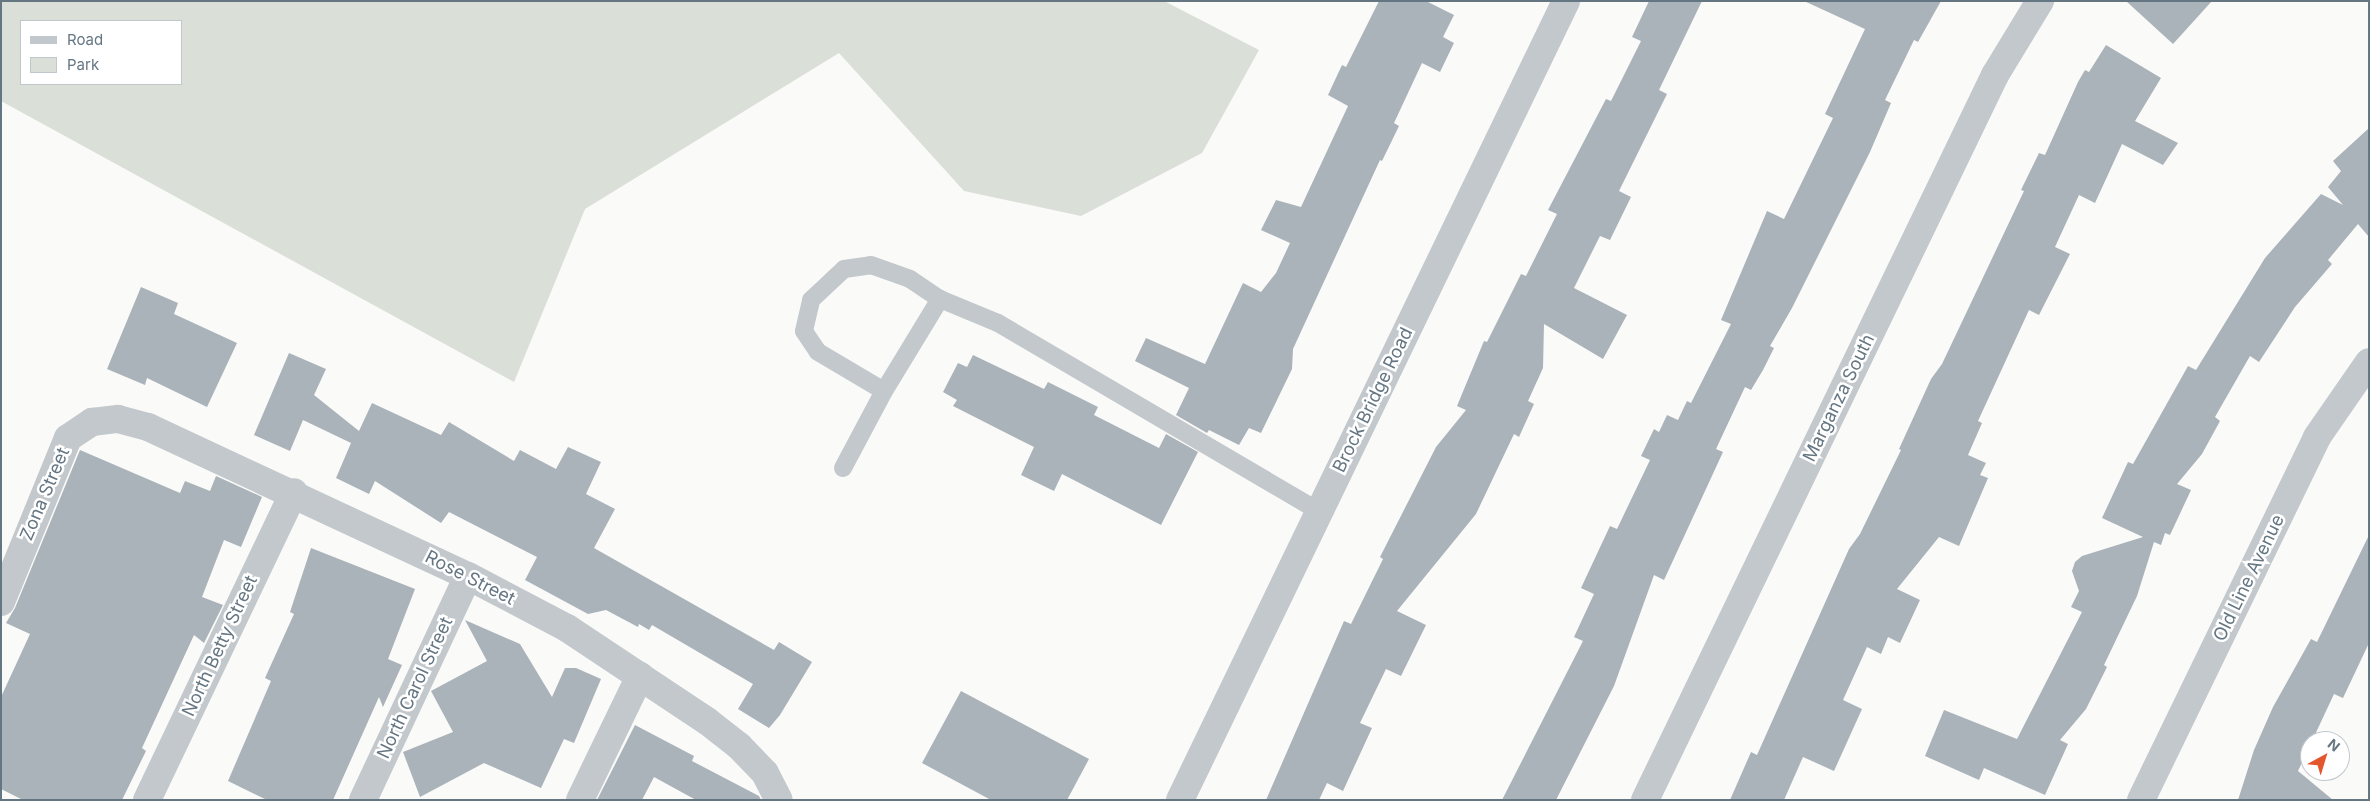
<!DOCTYPE html>
<html>
<head>
<meta charset="utf-8">
<style>
  body { margin:0 }
  #map { position:relative; width:2370px; height:801px; overflow:hidden; background:#fafaf8; font-family:Inter,sans-serif }
  div>[style] { position:absolute }
  [style*='--x'] { left:calc(var(--x)*1px); top:calc(var(--y)*1px); width:calc(var(--w)*1px); rotate:calc(var(--a)*1deg) }
  .green>* { inset:0; background:#dadfd7 }
  .building>* { inset:0; background:#aab3b9 }
  .service>* { height:18px; margin:-9px; padding:0 9px; transform-origin:9px; border-radius:9px; background:#c3c8cc }
  .minor>* { height:28px; margin:-14px; padding:0 14px; transform-origin:14px; border-radius:14px; background:#c3c8cc }
  .tertiary>* { height:28px; margin:-14px; padding:0 14px; transform-origin:14px; border-radius:14px; background:#c3c8cc }
  span { translate:-50% -50%; white-space:nowrap; text-align:center; line-height:1.15; -webkit-text-stroke:5px #fff; paint-order:stroke }
  .street-label { font-size:18px; color:#657683 }
  .frame { position:absolute; inset:0; border:2px solid #657683; pointer-events:none }
  .legend { position:absolute; left:20px; top:20px; width:162px; height:65px; box-sizing:border-box; background:#fff; border:1px solid #c1c8cd; margin:0; padding:6px 9px; list-style:none; font-size:15px; color:#657683 }
  .legend li { display:flex; align-items:center; gap:10px; height:25px }
  .legend b { width:25px; border:1px solid #c1c8cd }
  .north { position:absolute; left:2300px; top:731px; width:50px; height:50px; box-sizing:border-box; background:#fff; border:1px solid #c1c8cd; border-radius:50%; rotate:39deg; font-size:14px; font-weight:700; line-height:20px; text-align:center; color:#657683 }
  .north::after { content:''; display:block; margin:auto; width:18px; height:22px; background:#e4572e; clip-path:polygon(50% 0,100% 100%,50% 72%,0 100%) }
</style>
</head>
<body>
<div id="map">
  <div class="green">
    <div style="clip-path:polygon(evenodd,1px 1px,1164px 1px,1259px 50px,1202px 153px,1081px 216px,964px 191px,839px 53px,585px 209px,514px 382px,1px 101px,1px 1px,21px 21px,181px 21px,181px 84px,21px 84px,21px 21px)"></div>
  </div>
  <div class="building">
    <div style="clip-path:polygon(1379px 1px,1426px 1px,1454px 15px,1443px 37px,1454px 43px,1440px 72px,1422px 63px,1394px 123px,1399px 126px,1382px 161px,1380px 160px,1293px 349px,1292px 369px,1261px 433px,1249px 428px,1239px 445px,1209px 430px,1207px 433px,1176px 415px,1189px 388px,1135px 361px,1146px 338px,1205px 364px,1243px 283px,1261px 292px,1276px 273px,1290px 243px,1261px 230px,1276px 200px,1301px 207px,1348px 106px,1328px 95px,1342px 65px,1346px 67px)"></div>
    <div style="clip-path:polygon(1649px 1px,1702px 1px,1659px 90px,1667px 94px,1619px 191px,1631px 197px,1610px 240px,1600px 236px,1574px 288px,1627px 315px,1603px 359px,1544px 324px,1543px 368px,1528px 401px,1534px 404px,1519px 437px,1514px 434px,1476px 514px,1397px 611px,1426px 625px,1401px 676px,1386px 669px,1360px 723px,1372px 728px,1343px 791px,1327px 783px,1319px 800px,1266px 800px,1344px 621px,1351px 624px,1383px 559px,1380px 557px,1436px 447px,1466px 410px,1457px 406px,1484px 341px,1487px 342px,1521px 274px,1526px 276px,1557px 214px,1548px 210px,1606px 99px,1611px 101px,1641px 41px,1632px 37px)"></div>
    <div style="clip-path:polygon(1804px 1px,1941px 1px,1918px 42px,1914px 40px,1885px 100px,1891px 103px,1870px 152px,1792px 308px,1770px 346px,1774px 348px,1763px 370px,1751px 390px,1745px 387px,1716px 449px,1723px 452px,1664px 580px,1654px 575px,1614px 686px,1556px 800px,1502px 800px,1583px 641px,1574px 637px,1594px 594px,1581px 588px,1610px 526px,1617px 529px,1650px 460px,1641px 456px,1654px 429px,1659px 432px,1667px 415px,1678px 420px,1687px 401px,1691px 403px,1731px 324px,1721px 320px,1767px 211px,1784px 219px,1833px 118px,1825px 114px,1865px 29px)"></div>
    <div style="clip-path:polygon(2126px 1px,2212px 1px,2173px 44px)"></div>
    <div style="clip-path:polygon(2106px 45px,2161px 78px,2135px 121px,2178px 143px,2163px 165px,2122px 144px,2095px 203px,2079px 195px,2055px 247px,2070px 254px,2039px 315px,2029px 310px,1978px 421px,1982px 423px,1968px 455px,1986px 463px,1980px 475px,1988px 478px,1959px 546px,1939px 537px,1897px 589px,1920px 600px,1900px 643px,1888px 637px,1881px 654px,1867px 647px,1843px 700px,1862px 709px,1834px 771px,1803px 757px,1784px 800px,1730px 800px,1751px 752px,1757px 755px,1849px 549px,1860px 534px,1901px 450px,1899px 449px,1931px 379px,1942px 364px,2024px 191px,2021px 190px,2039px 153px,2045px 155px,2078px 82px,2085px 70px,2089px 72px)"></div>
    <div style="clip-path:polygon(2369px 128px,2369px 237px,2358px 224px,2328px 260px,2332px 264px,2295px 307px,2259px 362px,2250px 356px,2215px 417px,2220px 421px,2202px 454px,2177px 484px,2191px 490px,2170px 535px,2165px 533px,2161px 545px,2154px 542px,2137px 596px,2104px 665px,2107px 667px,2086px 709px,2060px 740px,2068px 744px,2045px 795px,1984px 768px,1979px 780px,1925px 756px,1944px 710px,2017px 739px,2082px 612px,2071px 607px,2079px 591px,2072px 571px,2075px 562px,2082px 556px,2143px 537px,2102px 518px,2128px 462px,2133px 464px,2188px 366px,2196px 370px,2265px 258px,2321px 194px,2343px 205px,2328px 187px,2341px 171px,2333px 161px)"></div>
    <div style="clip-path:polygon(141px 287px,178px 303px,174px 314px,237px 343px,207px 407px,147px 378px,145px 385px,107px 369px)"></div>
    <div style="clip-path:polygon(289px 353px,326px 369px,314px 395px,359px 431px,372px 403px,441px 435px,449px 422px,514px 461px,520px 450px,556px 469px,568px 447px,601px 462px,586px 494px,615px 509px,594px 548px,774px 650px,779px 642px,812px 662px,780px 715px,769px 728px,738px 709px,753px 684px,652px 625px,649px 630px,639px 624px,638px 627px,606px 610px,588px 614px,525px 580px,537px 557px,449px 512px,441px 523px,375px 481px,369px 494px,336px 478px,351px 443px,303px 420px,290px 451px,254px 435px)"></div>
    <div style="clip-path:polygon(973px 355px,1044px 389px,1048px 382px,1098px 407px,1094px 415px,1159px 448px,1166px 434px,1198px 452px,1161px 525px,1062px 474px,1054px 491px,1021px 475px,1034px 447px,953px 406px,957px 400px,943px 392px,958px 363px,967px 367px)"></div>
    <div style="clip-path:polygon(80px 450px,180px 493px,185px 481px,210px 491px,216px 476px,262px 497px,241px 547px,224px 540px,202px 597px,223px 605px,204px 643px,194px 635px,142px 748px,146px 751px,122px 800px,23px 800px,1px 789px,1px 697px,30px 634px,6px 623px,15px 608px)"></div>
    <div style="clip-path:polygon(2369px 535px,2369px 643px,2343px 698px,2334px 694px,2298px 771px,2333px 800px,2238px 800px,2254px 750px,2273px 707px,2311px 639px,2317px 642px)"></div>
    <div style="clip-path:polygon(311px 548px,415px 589px,388px 659px,402px 665px,383px 707px,379px 697px,333px 800px,267px 800px,228px 781px,271px 681px,265px 678px,294px 614px,290px 612px)"></div>
    <div style="clip-path:polygon(465px 620px,520px 644px,552px 697px,565px 668px,576px 668px,601px 679px,574px 743px,564px 739px,541px 788px,484px 763px,420px 797px,403px 752px,453px 732px,431px 691px,487px 661px)"></div>
    <div style="clip-path:polygon(961px 691px,1089px 759px,1067px 800px,991px 800px,922px 763px)"></div>
    <div style="clip-path:polygon(635px 725px,694px 756px,692px 761px,759px 796px,761px 800px,696px 800px,654px 777px,642px 800px,597px 800px)"></div>
  </div>
  <div class="service">
    <div style="--x:884;--y:391;--w:77;--a:-149.4"></div>
    <div style="--x:818;--y:352;--w:25;--a:-124"></div>
    <div style="--x:804;--y:331;--w:32;--a:-77"></div>
    <div style="--x:811;--y:300;--w:45;--a:-43.2"></div>
    <div style="--x:844;--y:269;--w:27;--a:-8"></div>
    <div style="--x:871;--y:265;--w:41;--a:19.7"></div>
    <div style="--x:910;--y:279;--w:36;--a:34"></div>
    <div style="--x:843;--y:468;--w:87;--a:-62"></div>
    <div style="--x:884;--y:391;--w:108;--a:-58.7"></div>
    <div style="--x:940;--y:299;--w:63;--a:22.5"></div>
    <div style="--x:998;--y:323;--w:372;--a:30.4"></div>
  </div>
  <div class="minor">
    <div style="--x:1;--y:602;--w:177;--a:-67.8"></div>
    <div style="--x:68;--y:438;--w:29;--a:-34"></div>
    <div style="--x:92;--y:422;--w:26;--a:-7"></div>
    <div style="--x:118;--y:419;--w:31;--a:15"></div>
    <div style="--x:148;--y:427;--w:353;--a:25"></div>
    <div style="--x:468;--y:576;--w:112;--a:27.7"></div>
    <div style="--x:567;--y:628;--w:168;--a:33.6"></div>
    <div style="--x:707;--y:721;--w:41;--a:38"></div>
    <div style="--x:739;--y:746;--w:37;--a:46"></div>
    <div style="--x:765;--y:773;--w:30;--a:63"></div>
    <div style="--x:147;--y:800;--w:341;--a:-64.5"></div>
    <div style="--x:363;--y:800;--w:247;--a:-64.9"></div>
    <div style="--x:580;--y:800;--w:138;--a:-64.2"></div>
    <div style="--x:1645;--y:800;--w:805;--a:-64.23"></div>
    <div style="--x:1995;--y:75;--w:87;--a:-58.7"></div>
    <div style="--x:2141;--y:800;--w:403;--a:-64.1"></div>
    <div style="--x:2317;--y:437;--w:91;--a:-55.3"></div>
  </div>
  <div class="tertiary">
    <div style="--x:1180;--y:800;--w:887;--a:-64.21"></div>
  </div>
  <div class="street-label">
    <span style="left:1839px;top:398px;rotate:-64deg">Marganza South</span>
    <span style="left:1373px;top:400px;rotate:-64deg">Brock Bridge Road</span>
    <span style="left:45px;top:494px;rotate:-67deg">Zona Street</span>
    <span style="left:470px;top:578px;rotate:27deg">Rose Street</span>
    <span style="left:2249px;top:578px;rotate:-64deg">Old Line Avenue</span>
    <span style="left:220px;top:646px;rotate:-65deg">North Betty Street</span>
    <span style="left:415px;top:688px;rotate:-65deg">North Carol Street</span>
  </div>
  <div class="frame"></div>
  <ul class="legend">
  <li><b style="height:6px;background:#c3c8cc"></b>Road</li>
  <li><b style="height:14px;background:#dadfd7"></b>Park</li>
  </ul>
  <div class="north">N</div>
</div>
</body>
</html>
